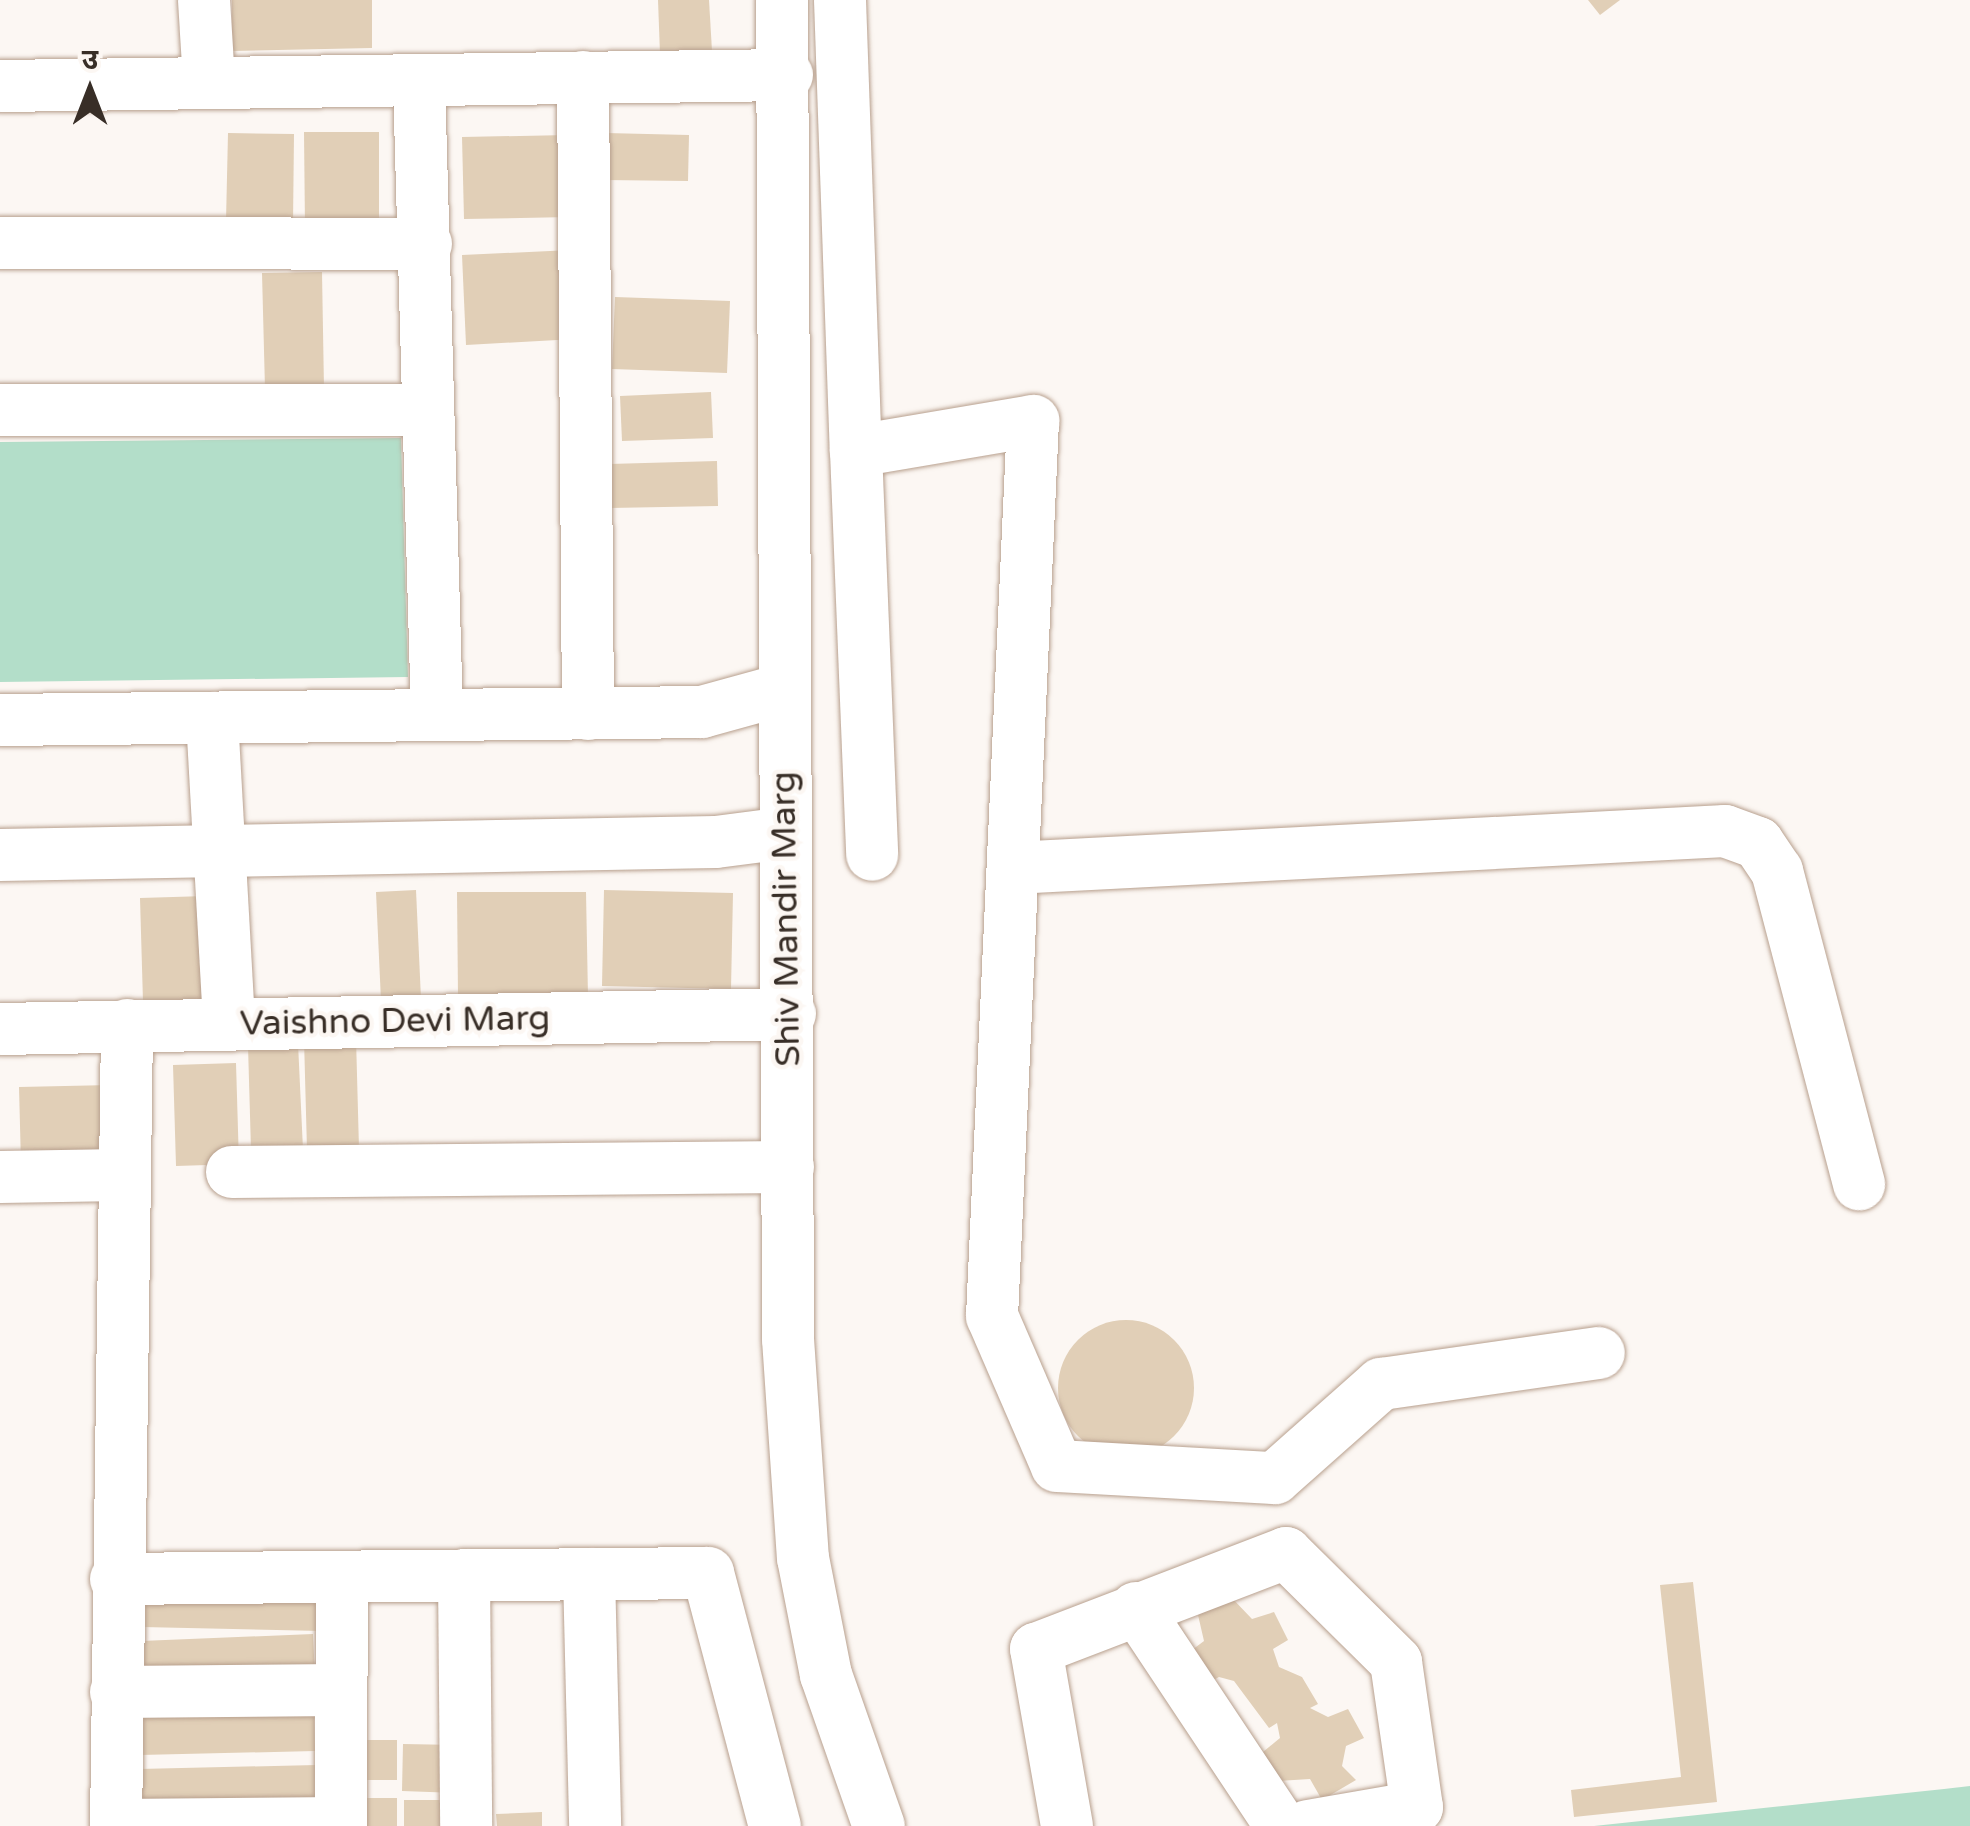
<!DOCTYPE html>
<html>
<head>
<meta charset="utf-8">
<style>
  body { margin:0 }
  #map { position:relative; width:1970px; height:1826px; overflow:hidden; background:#fcf7f3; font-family:"Varela Round","Noto Sans Devanagari",sans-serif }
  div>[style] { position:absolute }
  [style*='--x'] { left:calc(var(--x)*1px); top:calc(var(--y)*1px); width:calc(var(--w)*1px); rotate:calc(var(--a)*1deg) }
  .green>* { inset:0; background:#b3dec9 }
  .building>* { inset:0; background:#e1cfb7 }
  .round { border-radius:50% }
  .roads { filter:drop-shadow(0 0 2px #b8a08e) drop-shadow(0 0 2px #b8a08e) }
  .minor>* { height:52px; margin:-26px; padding:0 26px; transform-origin:26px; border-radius:26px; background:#fff }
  span { translate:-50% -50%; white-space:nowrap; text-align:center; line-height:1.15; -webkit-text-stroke:9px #fcf7f3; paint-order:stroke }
  .street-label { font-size:35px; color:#382e27 }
  .north { position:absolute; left:40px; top:40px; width:100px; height:100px; -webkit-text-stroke:8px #fcf7f3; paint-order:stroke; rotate:0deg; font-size:28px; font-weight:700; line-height:40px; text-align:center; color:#382e27 }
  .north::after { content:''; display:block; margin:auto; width:35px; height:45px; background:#382e27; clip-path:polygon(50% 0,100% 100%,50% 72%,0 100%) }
</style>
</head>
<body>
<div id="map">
  <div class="green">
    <div style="clip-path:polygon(401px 438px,408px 677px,0 682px,0 442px)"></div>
    <div style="clip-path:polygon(1970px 1786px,1970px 1826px,1594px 1826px,1944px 1789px)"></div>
  </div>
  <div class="building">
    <div style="clip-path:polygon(232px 0,372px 0,372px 48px,232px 51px)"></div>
    <div style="clip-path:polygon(658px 0,709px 0,712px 51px,660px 54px)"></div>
    <div style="clip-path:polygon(1588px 0,1620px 0,1600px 15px)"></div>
    <div style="clip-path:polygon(304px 132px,379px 132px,379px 227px,305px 228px)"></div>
    <div style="clip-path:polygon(228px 133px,294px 134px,293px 223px,226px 221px)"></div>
    <div style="clip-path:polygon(606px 133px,689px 135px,688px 181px,605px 180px)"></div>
    <div style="clip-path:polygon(568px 135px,570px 217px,464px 219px,462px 137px)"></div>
    <div style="clip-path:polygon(571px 250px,575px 339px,466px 345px,462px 255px)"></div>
    <div style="clip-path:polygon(322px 272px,324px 389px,265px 389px,262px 273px)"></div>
    <div style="clip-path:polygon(615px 297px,730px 301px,727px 373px,612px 369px)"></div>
    <div style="clip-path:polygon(711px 392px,713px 438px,622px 441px,620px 396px)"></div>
    <div style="clip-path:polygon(717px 461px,718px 506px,610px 508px,609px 464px)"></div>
    <div style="clip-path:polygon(416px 890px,421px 999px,381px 1001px,376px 892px)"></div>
    <div style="clip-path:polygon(604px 890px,733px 893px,731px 989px,602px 986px)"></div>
    <div style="clip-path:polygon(457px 892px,586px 892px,588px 997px,458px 997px)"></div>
    <div style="clip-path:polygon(206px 896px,209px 1000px,143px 1002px,140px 898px)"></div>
    <div style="clip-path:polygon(356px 1038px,359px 1149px,307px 1150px,304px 1039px)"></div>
    <div style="clip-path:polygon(298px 1043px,303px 1150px,251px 1150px,248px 1046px)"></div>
    <div style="clip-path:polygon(236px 1063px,239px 1164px,176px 1166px,173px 1065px)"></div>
    <div style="clip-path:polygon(111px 1085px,113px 1163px,21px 1164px,19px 1087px)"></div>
    <div class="round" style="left:1058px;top:1320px;width:136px;height:136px"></div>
    <div style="clip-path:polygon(1693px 1582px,1717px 1802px,1574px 1817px,1571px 1790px,1681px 1777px,1660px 1585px)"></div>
    <div style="clip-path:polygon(143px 1584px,322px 1587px,322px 1631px,142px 1627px)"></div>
    <div style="clip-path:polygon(1231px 1597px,1252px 1619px,1274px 1612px,1288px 1640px,1273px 1649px,1279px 1667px,1302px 1677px,1318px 1704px,1310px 1708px,1328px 1717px,1348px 1709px,1364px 1738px,1346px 1746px,1342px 1766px,1356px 1780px,1322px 1800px,1310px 1779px,1278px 1781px,1263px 1752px,1280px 1738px,1277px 1723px,1269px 1728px,1234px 1681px,1219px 1677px,1200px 1687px,1184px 1656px,1204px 1641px,1198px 1615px)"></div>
    <div style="clip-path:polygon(313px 1634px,315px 1677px,143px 1683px,141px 1641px)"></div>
    <div style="clip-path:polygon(314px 1712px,315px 1751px,140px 1755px,139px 1715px)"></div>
    <div style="clip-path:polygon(346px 1740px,397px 1740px,397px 1780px,346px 1780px)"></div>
    <div style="clip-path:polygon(403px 1744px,458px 1745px,457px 1793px,402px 1791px)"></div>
    <div style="clip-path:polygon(316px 1765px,317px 1805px,140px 1809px,139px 1769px)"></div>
    <div style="clip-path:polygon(348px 1798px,397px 1798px,397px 1826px,348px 1826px)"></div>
    <div style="clip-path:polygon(404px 1800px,457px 1800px,457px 1826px,404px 1826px)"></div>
    <div style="clip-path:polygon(542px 1812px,542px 1826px,497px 1826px,496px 1814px)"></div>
  </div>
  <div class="roads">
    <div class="minor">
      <div style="--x:204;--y:0;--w:81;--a:86.5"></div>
      <div style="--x:782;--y:0;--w:1339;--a:89.74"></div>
      <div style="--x:788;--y:1339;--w:220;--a:86.1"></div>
      <div style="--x:803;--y:1558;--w:119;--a:78.9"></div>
      <div style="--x:826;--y:1675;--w:160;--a:70.7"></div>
      <div style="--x:840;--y:0;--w:451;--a:88"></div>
      <div style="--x:856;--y:451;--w:180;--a:-9.6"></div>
      <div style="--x:1033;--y:421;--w:896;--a:92.62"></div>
      <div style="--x:992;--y:1316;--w:163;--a:66.6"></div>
      <div style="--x:1057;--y:1466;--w:218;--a:3.2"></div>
      <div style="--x:1275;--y:1478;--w:142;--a:-41.6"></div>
      <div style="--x:1381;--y:1384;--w:220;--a:-8.1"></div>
      <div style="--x:583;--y:77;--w:637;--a:89.55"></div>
      <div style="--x:419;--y:82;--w:633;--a:88.37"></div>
      <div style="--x:0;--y:86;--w:787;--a:-0.8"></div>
      <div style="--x:0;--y:243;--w:426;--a:0.1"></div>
      <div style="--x:0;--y:410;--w:426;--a:0"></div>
      <div style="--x:856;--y:451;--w:404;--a:87.7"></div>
      <div style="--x:212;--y:718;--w:305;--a:86.8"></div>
      <div style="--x:0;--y:720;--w:702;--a:-0.65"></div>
      <div style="--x:702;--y:712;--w:83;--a:-15.4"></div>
      <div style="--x:0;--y:855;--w:716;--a:-1.04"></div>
      <div style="--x:716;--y:842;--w:70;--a:-7.4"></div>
      <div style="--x:1013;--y:868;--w:713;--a:-2.97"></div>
      <div style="--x:1725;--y:831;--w:35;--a:20"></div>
      <div style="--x:1758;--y:843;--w:34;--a:56"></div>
      <div style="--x:1777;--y:871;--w:324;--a:75.3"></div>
      <div style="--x:0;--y:1029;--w:790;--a:-1.09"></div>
      <div style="--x:232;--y:1172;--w:556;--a:-0.52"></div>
      <div style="--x:0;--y:1177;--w:122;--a:-0.9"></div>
      <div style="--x:589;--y:1574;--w:252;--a:88.6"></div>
      <div style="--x:464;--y:1575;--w:251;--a:89.5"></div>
      <div style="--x:116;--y:1579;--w:592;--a:-0.58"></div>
      <div style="--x:708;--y:1573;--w:262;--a:75.2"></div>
      <div style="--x:1136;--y:1608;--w:262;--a:56.4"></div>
      <div style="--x:116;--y:1692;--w:225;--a:-0.5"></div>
      <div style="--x:116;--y:1825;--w:225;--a:-0.5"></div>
      <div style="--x:116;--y:1826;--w:801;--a:-89.21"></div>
      <div style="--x:341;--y:1826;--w:249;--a:-89.8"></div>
      <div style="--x:1067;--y:1826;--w:180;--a:-99.9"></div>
      <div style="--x:1036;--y:1649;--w:268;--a:-21"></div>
      <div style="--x:1286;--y:1553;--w:155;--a:44.7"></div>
      <div style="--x:1396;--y:1662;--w:147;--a:81.8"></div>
      <div style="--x:1417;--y:1807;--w:111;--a:170.1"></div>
    </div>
  </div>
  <div class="street-label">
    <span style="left:786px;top:919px;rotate:-91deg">Shiv Mandir Marg</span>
    <span style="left:395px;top:1021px;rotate:-1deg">Vaishno Devi Marg</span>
  </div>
  <div class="north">उ</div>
</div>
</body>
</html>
